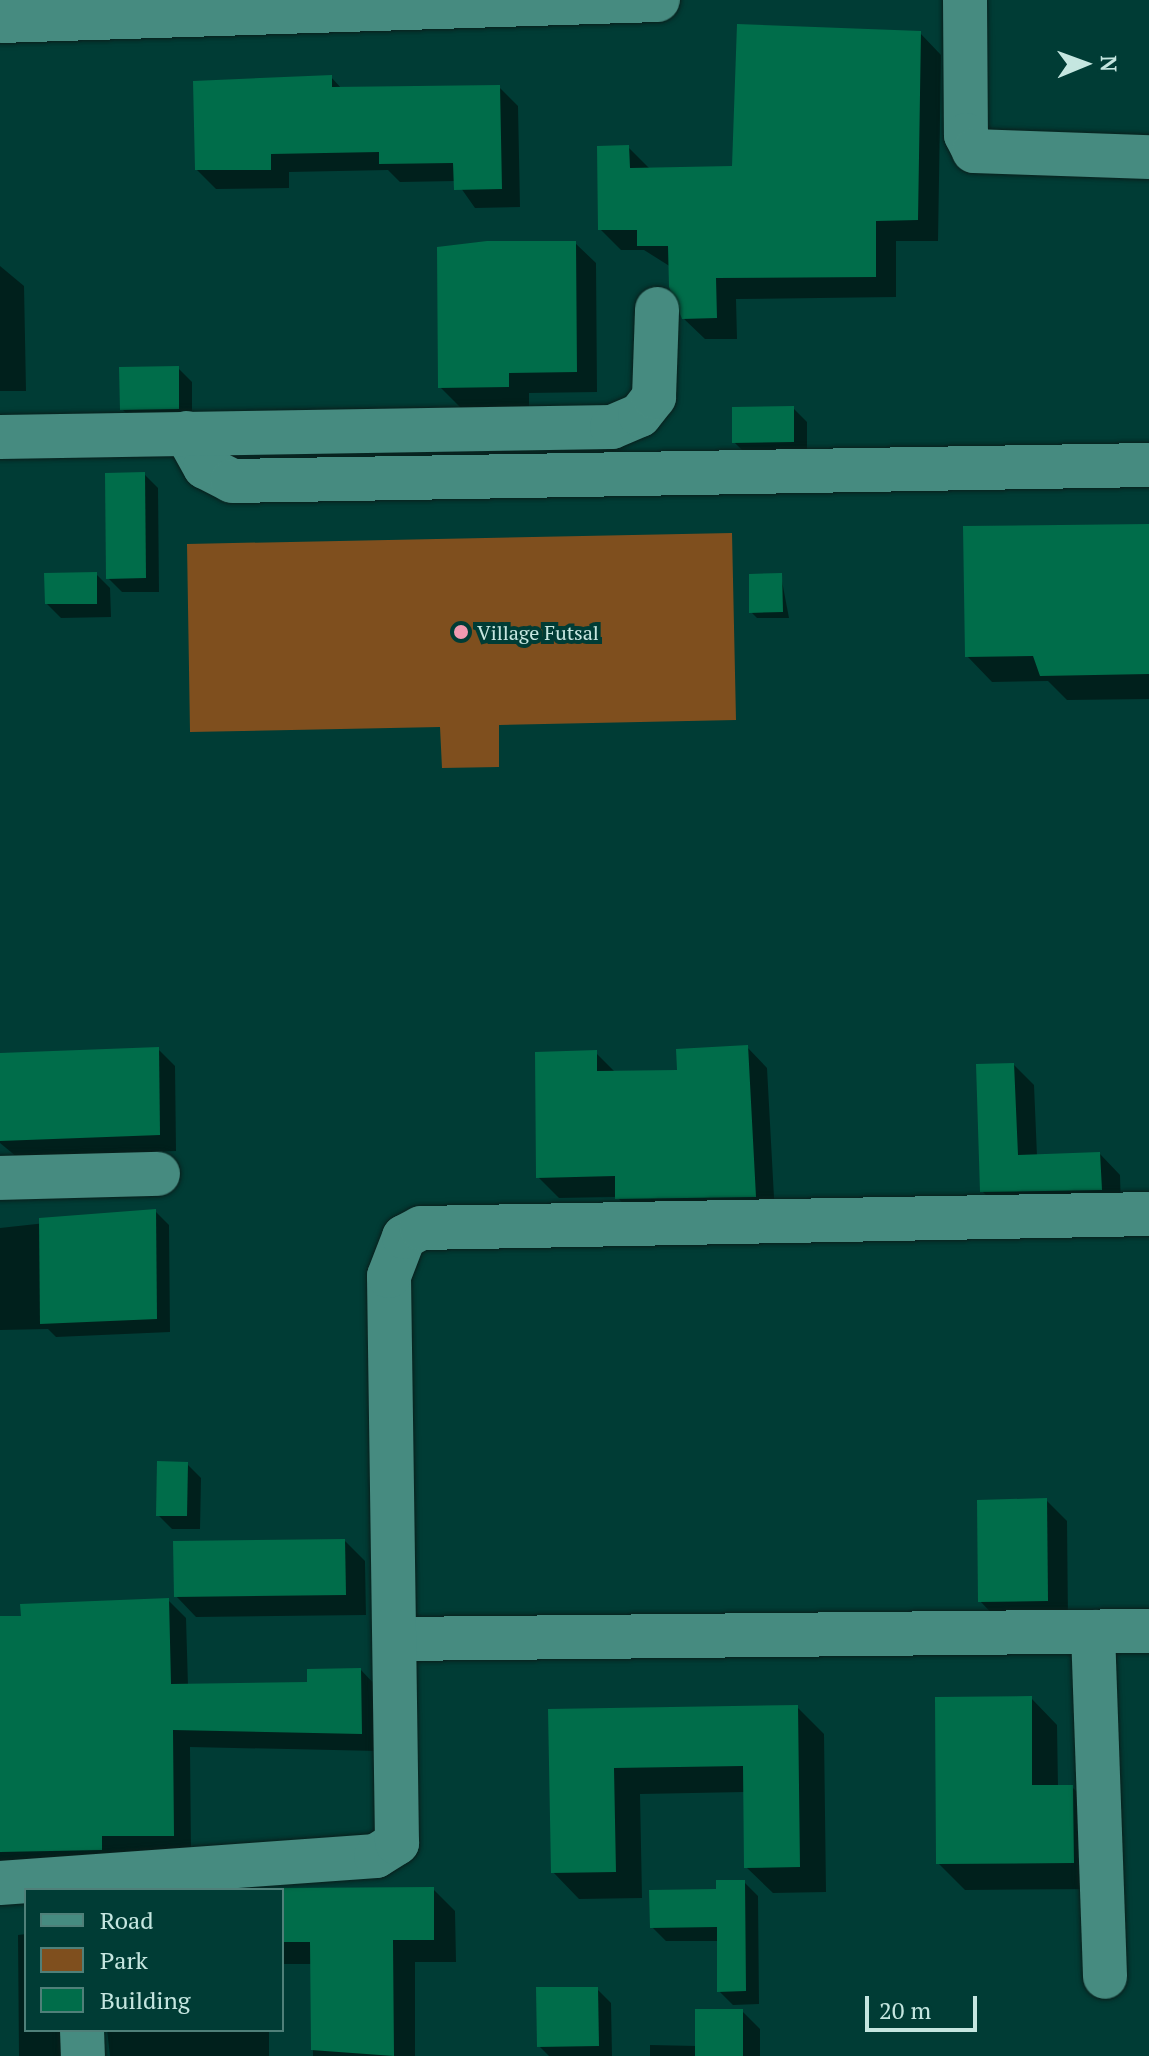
<!DOCTYPE html>
<html>
<head>
<meta charset="utf-8">
<style>
  body { margin:0 }
  #map { position:relative; width:1149px; height:2056px; overflow:hidden; background:#003c35; font-family:"PT Serif",serif }
  div>[style] { position:absolute }
  [style*='--x'] { left:calc(var(--x)*1px); top:calc(var(--y)*1px); width:calc(var(--w)*1px); rotate:calc(var(--a)*1deg) }
  .green>* { inset:0; background:#7f4f1e }
  .shadow>* { inset:0; background:#0007 }
  .building>* { inset:0; background:#006d4a }
  .roads { filter:drop-shadow(0 0 2px #091f1c) drop-shadow(0 0 2px #091f1c) }
  .minor>* { height:44px; margin:-22px; padding:0 22px; transform-origin:22px; border-radius:22px; background:#468b80 }
  .dots>* { width:22px; height:22px; translate:-50% -50%; box-sizing:border-box; border:4px solid #003c35; border-radius:50% }
  span { translate:-50% -50%; white-space:nowrap; text-align:center; line-height:1.15; -webkit-text-stroke:8px #003c35; paint-order:stroke }
  .poi-label { font-size:20px; color:#c5e6e0 }
  .left { translate:0 -50%; text-align:left }
  .legend { position:absolute; left:24px; top:1888px; width:260px; height:144px; box-sizing:border-box; background:#003c35; border:2px solid #4f8079; margin:0; padding:10px 14px; list-style:none; font-size:24px; color:#c5e6e0 }
  .legend li { display:flex; align-items:center; gap:16px; height:40px }
  .legend b { width:40px; border:2px solid #4f8079 }
  .north { position:absolute; left:1045px; top:24px; width:80px; height:80px; -webkit-text-stroke:6px #003c35; paint-order:stroke; rotate:89deg; font-size:22px; font-weight:700; line-height:32px; text-align:center; color:#c5e6e0 }
  .north::after { content:''; display:block; margin:auto; width:28px; height:36px; background:#c5e6e0; clip-path:polygon(50% 0,100% 100%,50% 72%,0 100%) }
  .scale { position:absolute; left:865px; top:1996px; width:112px; height:36px; box-sizing:border-box; border:4px solid #c5e6e0; border-top:0; padding-left:10px; font-size:24px; line-height:28px; white-space:nowrap; color:#c5e6e0; -webkit-text-stroke:6px #003c35; paint-order:stroke }
</style>
</head>
<body>
<div id="map">
  <div class="green">
    <div style="clip-path:polygon(732px 533px,736px 720px,499px 725px,499px 767px,442px 768px,440px 727px,190px 732px,187px 544px)"></div>
  </div>
  <div class="shadow">
    <div style="clip-path:polygon(920px 33px,941px 55px,938px 241px,896px 241px,896px 297px,736px 299px,737px 339px,705px 339px,683px 318px,671px 267px,644px 250px,621px 250px,600px 229px,628px 147px,651px 170px,733px 168px)"></div>
    <div style="clip-path:polygon(331px 77px,342px 89px,499px 87px,518px 106px,520px 207px,475px 208px,456px 181px,400px 182px,388px 170px,289px 172px,289px 188px,216px 189px,197px 170px)"></div>
    <div style="clip-path:polygon(575px 243px,596px 263px,597px 392px,529px 393px,529px 407px,461px 408px,440px 387px)"></div>
    <div style="clip-path:polygon(0 266px,24px 286px,26px 391px,0 391px)"></div>
    <div style="clip-path:polygon(178px 368px,192px 382px,192px 422px,136px 423px,122px 409px)"></div>
    <div style="clip-path:polygon(793px 408px,807px 422px,807px 455px,748px 456px,734px 442px)"></div>
    <div style="clip-path:polygon(144px 474px,158px 488px,159px 592px,122px 592px,108px 578px)"></div>
    <div style="clip-path:polygon(1149px 526px,1149px 699px,1067px 700px,1048px 681px,992px 682px,967px 656px)"></div>
    <div style="clip-path:polygon(96px 574px,110px 588px,111px 617px,61px 618px,47px 604px)"></div>
    <div style="clip-path:polygon(781px 576px,789px 618px,757px 618px,751px 612px)"></div>
    <div style="clip-path:polygon(747px 1047px,767px 1068px,775px 1216px,638px 1219px,617px 1197px,559px 1198px,538px 1177px,596px 1053px,616px 1073px,679px 1072px)"></div>
    <div style="clip-path:polygon(158px 1049px,175px 1066px,176px 1151px,17px 1157px,0 1143px,0 1054px)"></div>
    <div style="clip-path:polygon(1014px 1065px,1034px 1085px,1037px 1156px,1100px 1154px,1120px 1175px,1121px 1210px,1003px 1212px,982px 1191px)"></div>
    <div style="clip-path:polygon(155px 1211px,169px 1225px,170px 1332px,56px 1337px,48px 1329px,0 1330px,0 1228px)"></div>
    <div style="clip-path:polygon(187px 1464px,201px 1478px,200px 1529px,172px 1529px,158px 1515px)"></div>
    <div style="clip-path:polygon(1046px 1500px,1067px 1521px,1068px 1621px,1000px 1622px,980px 1601px)"></div>
    <div style="clip-path:polygon(345px 1541px,365px 1561px,366px 1615px,196px 1617px,176px 1596px)"></div>
    <div style="clip-path:polygon(168px 1600px,186px 1618px,188px 1686px,309px 1684px,361px 1670px,378px 1688px,379px 1751px,190px 1747px,191px 1853px,0 1874px,0 1619px)"></div>
    <div style="clip-path:polygon(1031px 1698px,1057px 1725px,1058px 1787px,1072px 1787px,1099px 1814px,1100px 1889px,965px 1890px,938px 1863px)"></div>
    <div style="clip-path:polygon(797px 1707px,824px 1734px,826px 1892px,773px 1893px,746px 1867px,745px 1792px,640px 1794px,642px 1898px,579px 1899px,553px 1872px,550px 1711px)"></div>
    <div style="clip-path:polygon(744px 1882px,758px 1896px,759px 2004px,733px 2005px,719px 1991px,719px 1941px,666px 1941px,652px 1927px)"></div>
    <div style="clip-path:polygon(433px 1889px,455px 1911px,456px 1962px,415px 1962px,415px 2056px,313px 2056px,312px 1964px,282px 1964px,282px 1893px)"></div>
    <div style="clip-path:polygon(26px 1934px,26px 2030px,96px 2030px,79px 2056px,19px 2056px,18px 1935px)"></div>
    <div style="clip-path:polygon(597px 1989px,611px 2003px,612px 2056px,549px 2056px,539px 2046px)"></div>
    <div style="clip-path:polygon(742px 2011px,760px 2029px,760px 2056px,650px 2056px,650px 2045px,697px 2046px)"></div>
    <div style="clip-path:polygon(107px 2030px,269px 2030px,269px 2056px,110px 2056px)"></div>
  </div>
  <div class="building">
    <div style="clip-path:polygon(737px 24px,921px 31px,918px 220px,876px 221px,876px 277px,716px 278px,717px 318px,682px 319px,669px 287px,668px 246px,637px 246px,637px 230px,598px 230px,597px 146px,629px 145px,630px 168px,732px 166px)"></div>
    <div style="clip-path:polygon(332px 75px,332px 87px,500px 85px,502px 189px,454px 190px,453px 163px,379px 164px,379px 152px,271px 154px,271px 170px,195px 170px,193px 81px)"></div>
    <div style="clip-path:polygon(487px 241px,576px 241px,577px 372px,509px 373px,509px 387px,438px 388px,437px 247px)"></div>
    <div style="clip-path:polygon(179px 366px,179px 409px,120px 410px,119px 367px)"></div>
    <div style="clip-path:polygon(794px 406px,794px 442px,732px 443px,732px 407px)"></div>
    <div style="clip-path:polygon(145px 472px,146px 578px,106px 579px,105px 473px)"></div>
    <div style="clip-path:polygon(1149px 524px,1149px 674px,1040px 676px,1033px 656px,965px 657px,963px 526px)"></div>
    <div style="clip-path:polygon(97px 572px,97px 604px,45px 604px,44px 573px)"></div>
    <div style="clip-path:polygon(782px 573px,783px 612px,749px 613px,749px 574px)"></div>
    <div style="clip-path:polygon(748px 1045px,756px 1197px,615px 1199px,615px 1176px,536px 1178px,535px 1052px,597px 1050px,597px 1071px,677px 1070px,676px 1049px)"></div>
    <div style="clip-path:polygon(159px 1047px,160px 1135px,0 1141px,0 1053px)"></div>
    <div style="clip-path:polygon(1014px 1063px,1018px 1155px,1100px 1152px,1102px 1190px,980px 1192px,976px 1064px)"></div>
    <div style="clip-path:polygon(156px 1209px,157px 1319px,40px 1324px,39px 1218px)"></div>
    <div style="clip-path:polygon(157px 1461px,188px 1462px,187px 1516px,156px 1516px)"></div>
    <div style="clip-path:polygon(1047px 1498px,1048px 1601px,978px 1602px,977px 1500px)"></div>
    <div style="clip-path:polygon(345px 1539px,346px 1595px,174px 1597px,173px 1541px)"></div>
    <div style="clip-path:polygon(169px 1598px,171px 1684px,307px 1682px,307px 1669px,361px 1668px,362px 1734px,173px 1730px,174px 1836px,102px 1836px,102px 1850px,0 1852px,0 1616px,21px 1616px,20px 1604px)"></div>
    <div style="clip-path:polygon(1032px 1696px,1032px 1785px,1073px 1785px,1074px 1863px,936px 1864px,935px 1697px)"></div>
    <div style="clip-path:polygon(798px 1705px,800px 1867px,744px 1868px,743px 1766px,614px 1768px,616px 1872px,551px 1873px,548px 1709px)"></div>
    <div style="clip-path:polygon(716px 1880px,745px 1880px,746px 1991px,717px 1992px,717px 1927px,650px 1928px,649px 1890px,716px 1889px)"></div>
    <div style="clip-path:polygon(434px 1887px,434px 1940px,393px 1940px,394px 2056px,311px 2050px,310px 1942px,282px 1942px,282px 1888px)"></div>
    <div style="clip-path:polygon(536px 1987px,598px 1987px,599px 2046px,537px 2047px)"></div>
    <div style="clip-path:polygon(695px 2009px,743px 2009px,743px 2056px,695px 2056px)"></div>
  </div>
  <div class="roads">
    <div class="minor">
      <div style="--x:965;--y:0;--w:135;--a:89.6"></div>
      <div style="--x:966;--y:135;--w:18;--a:63"></div>
      <div style="--x:974;--y:151;--w:175;--a:2"></div>
      <div style="--x:0;--y:21;--w:658;--a:-1.83"></div>
      <div style="--x:186;--y:433;--w:39;--a:61"></div>
      <div style="--x:205;--y:467;--w:30;--a:27"></div>
      <div style="--x:232;--y:481;--w:917;--a:-1"></div>
      <div style="--x:0;--y:437;--w:612;--a:-0.94"></div>
      <div style="--x:612;--y:427;--w:30;--a:-23"></div>
      <div style="--x:640;--y:415;--w:23;--a:-52"></div>
      <div style="--x:654;--y:397;--w:88;--a:-88"></div>
      <div style="--x:0;--y:1178;--w:158;--a:-1.5"></div>
      <div style="--x:1093;--y:1632;--w:345;--a:88"></div>
      <div style="--x:397;--y:1639;--w:752;--a:-0.61"></div>
      <div style="--x:0;--y:1883;--w:377;--a:-4.1"></div>
      <div style="--x:376;--y:1856;--w:25;--a:-32"></div>
      <div style="--x:397;--y:1843;--w:567;--a:-90.81"></div>
      <div style="--x:389;--y:1276;--w:42;--a:-69"></div>
      <div style="--x:404;--y:1237;--w:19;--a:-28"></div>
      <div style="--x:421;--y:1228;--w:728;--a:-1.1"></div>
      <div style="--x:82;--y:2030;--w:26;--a:88"></div>
    </div>
  </div>
  <div class="dots">
    <div style="left:461px;top:632px;background:#f19ab1"></div>
  </div>
  <div class="poi-label">
    <span class="left" style="left:477px;top:632px">Village Futsal</span>
  </div>
  <ul class="legend">
  <li><b style="height:10px;background:#468b80"></b>Road</li>
  <li><b style="height:22px;background:#7f4f1e"></b>Park</li>
  <li><b style="height:22px;background:#006d4a"></b>Building</li>
  </ul>
  <div class="north">N</div>
  <div class="scale">20 m</div>
</div>
</body>
</html>
